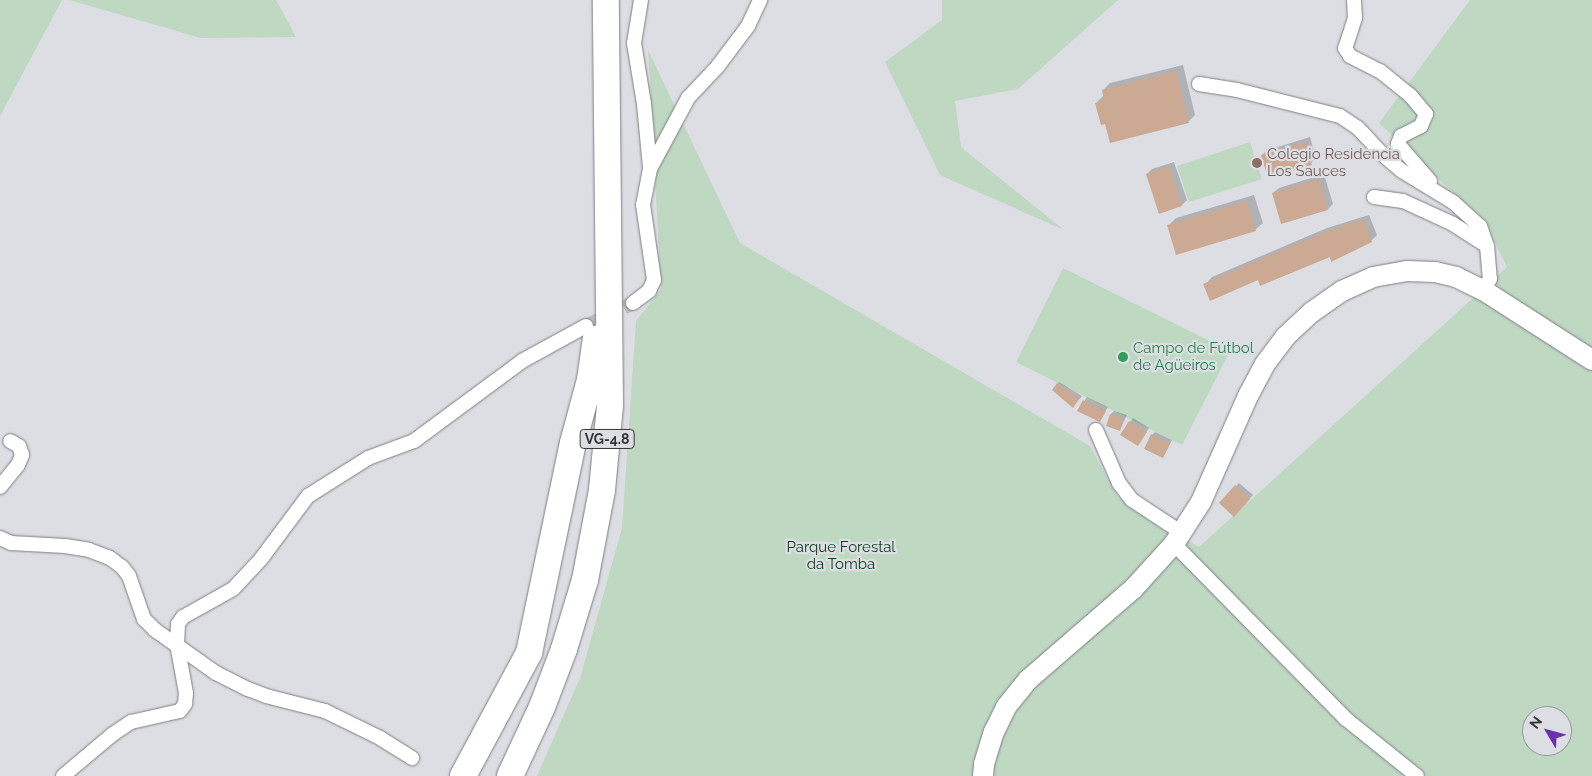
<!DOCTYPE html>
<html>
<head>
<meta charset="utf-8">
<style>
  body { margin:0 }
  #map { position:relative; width:1592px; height:776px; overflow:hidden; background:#dddee3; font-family:Raleway,sans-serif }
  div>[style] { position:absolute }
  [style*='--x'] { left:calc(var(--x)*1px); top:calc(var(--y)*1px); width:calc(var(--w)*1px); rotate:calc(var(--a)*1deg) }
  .green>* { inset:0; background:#bed8c2 }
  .shadow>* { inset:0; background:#0003 }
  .building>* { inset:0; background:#cba992 }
  .street-tunnel>* { height:14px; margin-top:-7px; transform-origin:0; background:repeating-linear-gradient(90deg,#bcbcc1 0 14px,transparent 0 21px) }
  .roads { filter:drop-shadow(0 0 1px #7d7e82) drop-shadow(0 0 1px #7d7e82) }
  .street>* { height:14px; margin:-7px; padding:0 7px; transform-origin:7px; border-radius:7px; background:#fff }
  .secondary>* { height:20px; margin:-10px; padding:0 10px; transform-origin:10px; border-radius:10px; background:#fff }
  .highway>* { height:26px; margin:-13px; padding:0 13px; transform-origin:13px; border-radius:13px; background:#fff }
  .dots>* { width:14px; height:14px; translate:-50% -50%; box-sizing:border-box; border:2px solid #dddee3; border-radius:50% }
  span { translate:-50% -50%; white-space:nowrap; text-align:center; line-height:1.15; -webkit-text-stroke:4.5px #dddee3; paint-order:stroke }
  .shield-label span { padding:1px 4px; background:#dddee3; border:1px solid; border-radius:4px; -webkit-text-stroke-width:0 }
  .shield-label { font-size:14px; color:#363638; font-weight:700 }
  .education-label { font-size:15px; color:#785e54 }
  .left { translate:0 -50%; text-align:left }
  .leisure-label { font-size:15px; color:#27864d }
  .park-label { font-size:15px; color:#093e1c }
  .north { position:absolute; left:1522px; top:706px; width:50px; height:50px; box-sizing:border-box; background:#dddee3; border:1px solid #9a9b9f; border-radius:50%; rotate:307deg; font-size:14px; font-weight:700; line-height:20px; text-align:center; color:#363638 }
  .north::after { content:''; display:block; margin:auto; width:18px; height:22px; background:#6932a8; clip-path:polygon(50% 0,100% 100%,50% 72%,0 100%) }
</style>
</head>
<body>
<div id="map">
  <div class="green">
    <div style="clip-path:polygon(0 0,62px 0,0 116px)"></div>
    <div style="clip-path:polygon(69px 0,276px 0,296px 37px,201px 38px)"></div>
    <div style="clip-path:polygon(942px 0,1118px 0,1018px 89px,955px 101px,961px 147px,1064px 230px,940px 175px,885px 62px,942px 20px)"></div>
    <div style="clip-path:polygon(evenodd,1470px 0,1592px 0,1592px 776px,537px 776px,580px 678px,622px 528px,636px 321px,661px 289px,648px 50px,740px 243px,1090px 446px,1118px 497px,1199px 547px,1507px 267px,1486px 224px,1379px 123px,1470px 0,1532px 716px,1562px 716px,1562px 746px,1532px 746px,1532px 716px)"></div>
    <div style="clip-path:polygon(1250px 142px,1262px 179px,1189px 202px,1177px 166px)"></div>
    <div style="clip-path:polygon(1063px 268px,1230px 351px,1182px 445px,1016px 362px)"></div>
  </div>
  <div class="shadow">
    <div style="clip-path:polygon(1183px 65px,1195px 115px,1188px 122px,1106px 123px,1096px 103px,1104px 95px,1103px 90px,1110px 83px)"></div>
    <div style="clip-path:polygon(1310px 137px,1316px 158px,1311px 163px,1262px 155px,1268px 150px)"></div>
    <div style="clip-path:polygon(1174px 162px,1187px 200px,1182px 205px,1147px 174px,1152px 169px)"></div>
    <div style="clip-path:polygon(1324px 174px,1333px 204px,1328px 209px,1273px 193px,1279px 188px)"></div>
    <div style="clip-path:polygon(1254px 195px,1263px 223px,1255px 230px,1168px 226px,1176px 218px)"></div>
    <div style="clip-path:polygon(1369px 215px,1377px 235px,1371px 241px,1259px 279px,1205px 285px,1212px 277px,1327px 228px)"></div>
    <div style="clip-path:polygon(1059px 382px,1082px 396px,1076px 403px,1053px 390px)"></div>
    <div style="clip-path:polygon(1087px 397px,1108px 407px,1100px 420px,1079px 410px)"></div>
    <div style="clip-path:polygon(1114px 411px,1127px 415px,1120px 429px,1111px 414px)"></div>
    <div style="clip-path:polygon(1133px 418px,1149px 428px,1138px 445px,1130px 422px)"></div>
    <div style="clip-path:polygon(1155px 432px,1172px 440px,1163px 457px,1152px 435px)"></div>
    <div style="clip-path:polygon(1239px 483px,1253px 495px,1234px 515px,1220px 503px)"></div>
  </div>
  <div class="building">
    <div style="clip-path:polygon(1176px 71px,1189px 123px,1110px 143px,1105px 124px,1101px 125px,1095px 103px,1104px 101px,1102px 90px)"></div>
    <div style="clip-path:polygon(1305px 142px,1312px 165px,1268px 178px,1261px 155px)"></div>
    <div style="clip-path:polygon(1169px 166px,1182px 206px,1159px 214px,1146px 174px)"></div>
    <div style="clip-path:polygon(1319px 179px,1328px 210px,1281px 224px,1272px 193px)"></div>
    <div style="clip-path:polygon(1247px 201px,1256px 231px,1176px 255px,1167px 225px)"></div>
    <div style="clip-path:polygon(1363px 219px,1372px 242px,1331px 262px,1330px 257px,1260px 286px,1258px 280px,1210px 301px,1203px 284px,1320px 234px)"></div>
    <div style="clip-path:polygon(1057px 383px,1079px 399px,1073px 408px,1052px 390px)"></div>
    <div style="clip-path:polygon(1083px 400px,1106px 411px,1100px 422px,1077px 411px)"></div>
    <div style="clip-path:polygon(1110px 414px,1124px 419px,1120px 431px,1106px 426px)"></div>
    <div style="clip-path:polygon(1129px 421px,1147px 432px,1138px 446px,1120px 435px)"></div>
    <div style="clip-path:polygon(1151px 434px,1170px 444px,1163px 458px,1144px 449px)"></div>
    <div style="clip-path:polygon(1235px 485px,1250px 499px,1234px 517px,1219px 503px)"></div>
  </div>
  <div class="street-tunnel">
    <div style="--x:586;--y:326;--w:52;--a:-26.1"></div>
  </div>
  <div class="roads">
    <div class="street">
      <div style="--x:641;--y:0;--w:44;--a:99.2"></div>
      <div style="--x:634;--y:43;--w:62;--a:80.7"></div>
      <div style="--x:644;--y:104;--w:64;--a:84.6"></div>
      <div style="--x:1354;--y:0;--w:18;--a:87"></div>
      <div style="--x:1355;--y:18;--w:32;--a:108"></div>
      <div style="--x:1345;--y:48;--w:9;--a:58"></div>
      <div style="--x:1350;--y:56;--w:34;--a:27"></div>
      <div style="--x:1380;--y:71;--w:38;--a:39"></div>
      <div style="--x:1410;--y:95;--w:25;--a:50"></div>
      <div style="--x:1426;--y:114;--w:13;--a:113"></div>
      <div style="--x:1421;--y:126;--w:22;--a:153"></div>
      <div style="--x:1401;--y:136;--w:9;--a:111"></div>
      <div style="--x:1398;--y:144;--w:49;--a:49.1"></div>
      <div style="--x:1199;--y:84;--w:38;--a:9"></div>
      <div style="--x:1237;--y:90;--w:106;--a:14.2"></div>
      <div style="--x:1340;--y:116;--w:22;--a:34"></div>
      <div style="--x:1358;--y:128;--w:37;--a:47"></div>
      <div style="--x:1383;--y:155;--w:25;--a:40"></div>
      <div style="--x:1402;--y:171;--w:60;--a:31.3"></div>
      <div style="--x:1453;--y:202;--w:36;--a:42"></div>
      <div style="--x:1480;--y:226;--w:21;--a:71"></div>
      <div style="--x:1487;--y:246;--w:33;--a:85"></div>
      <div style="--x:1490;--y:279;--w:13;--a:122"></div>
      <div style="--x:1374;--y:197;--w:29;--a:8"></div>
      <div style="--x:1403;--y:201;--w:55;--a:24.7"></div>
      <div style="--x:1453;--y:224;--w:40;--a:32.9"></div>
      <div style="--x:633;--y:303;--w:20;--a:-37"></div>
      <div style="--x:649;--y:291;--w:12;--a:-66"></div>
      <div style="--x:654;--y:280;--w:76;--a:-98.3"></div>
      <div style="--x:643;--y:205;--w:37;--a:-79"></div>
      <div style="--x:650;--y:169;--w:81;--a:-61.8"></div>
      <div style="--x:688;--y:98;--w:44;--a:-46.8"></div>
      <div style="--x:718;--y:66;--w:50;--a:-53.1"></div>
      <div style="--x:748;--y:26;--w:29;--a:-65"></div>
      <div style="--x:1096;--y:430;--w:58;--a:66.5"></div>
      <div style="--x:1119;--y:483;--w:21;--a:53"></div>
      <div style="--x:1132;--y:500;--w:60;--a:33.4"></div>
      <div style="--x:0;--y:487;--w:28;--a:-51"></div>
      <div style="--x:18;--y:465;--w:11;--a:-68"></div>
      <div style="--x:22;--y:455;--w:9;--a:-108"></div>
      <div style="--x:19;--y:446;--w:10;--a:-151"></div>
      <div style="--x:0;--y:538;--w:12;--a:24"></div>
      <div style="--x:11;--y:543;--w:54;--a:3.2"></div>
      <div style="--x:65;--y:546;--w:24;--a:9"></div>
      <div style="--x:89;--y:550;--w:22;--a:21"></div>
      <div style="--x:110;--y:558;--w:15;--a:37"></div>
      <div style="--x:122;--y:567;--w:11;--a:52"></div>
      <div style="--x:129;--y:576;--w:46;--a:70.8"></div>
      <div style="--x:144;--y:619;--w:16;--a:45"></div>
      <div style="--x:155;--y:630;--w:75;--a:35.2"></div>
      <div style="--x:216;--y:673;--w:36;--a:27"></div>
      <div style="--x:248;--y:689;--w:19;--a:21"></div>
      <div style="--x:266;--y:696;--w:61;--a:14.3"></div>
      <div style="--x:325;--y:711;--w:61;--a:26.1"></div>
      <div style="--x:380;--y:738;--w:38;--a:32"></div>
      <div style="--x:1174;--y:544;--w:245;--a:45.5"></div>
      <div style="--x:1346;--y:719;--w:91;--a:38.8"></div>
      <div style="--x:63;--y:776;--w:65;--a:-40"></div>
      <div style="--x:113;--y:734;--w:22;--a:-34"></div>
      <div style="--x:131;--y:722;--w:50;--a:-12.7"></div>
      <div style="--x:180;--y:711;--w:9;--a:-54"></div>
      <div style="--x:185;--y:704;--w:11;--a:-85"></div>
      <div style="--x:186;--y:693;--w:50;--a:-100.4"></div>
      <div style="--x:177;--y:644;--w:20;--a:-87"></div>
      <div style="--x:178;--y:624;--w:9;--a:-54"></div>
      <div style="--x:183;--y:617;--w:57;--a:-29.2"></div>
      <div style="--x:233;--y:589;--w:41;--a:-47"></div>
      <div style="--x:261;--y:559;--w:79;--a:-53.3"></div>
      <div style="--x:308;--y:496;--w:71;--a:-32.3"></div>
      <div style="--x:368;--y:458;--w:49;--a:-20.3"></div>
      <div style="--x:414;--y:441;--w:134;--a:-36.5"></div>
      <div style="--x:522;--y:361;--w:73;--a:-28.7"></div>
    </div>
    <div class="secondary">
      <div style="--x:983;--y:776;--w:12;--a:-85"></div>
      <div style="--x:984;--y:764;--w:34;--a:-73"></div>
      <div style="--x:994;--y:732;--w:28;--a:-64"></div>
      <div style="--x:1006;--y:707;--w:36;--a:-51"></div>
      <div style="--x:1029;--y:679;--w:138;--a:-40.9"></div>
      <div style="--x:1133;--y:589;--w:61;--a:-47.7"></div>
      <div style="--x:1174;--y:544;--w:50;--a:-57.3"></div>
      <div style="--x:1201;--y:502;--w:116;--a:-66.1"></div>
      <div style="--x:1248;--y:396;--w:36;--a:-62"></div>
      <div style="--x:1265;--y:364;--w:34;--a:-53"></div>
      <div style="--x:1285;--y:337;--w:37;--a:-43"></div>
      <div style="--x:1312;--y:312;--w:37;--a:-35"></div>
      <div style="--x:1342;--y:291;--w:34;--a:-24"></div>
      <div style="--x:1373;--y:277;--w:35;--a:-10"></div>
      <div style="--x:1407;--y:271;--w:28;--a:2"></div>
      <div style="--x:1435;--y:272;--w:22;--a:13"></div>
      <div style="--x:1456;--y:277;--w:30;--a:26"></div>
      <div style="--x:1483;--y:290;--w:130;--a:32.7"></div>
    </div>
    <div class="highway">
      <div style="--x:463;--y:776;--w:140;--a:-61.8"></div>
      <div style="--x:529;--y:653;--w:215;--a:-78.2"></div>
      <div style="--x:573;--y:443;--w:65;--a:-74.9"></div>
      <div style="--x:590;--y:380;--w:42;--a:-81.9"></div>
      <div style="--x:510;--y:776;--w:76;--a:-65.1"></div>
      <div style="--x:542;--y:707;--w:62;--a:-69.2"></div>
      <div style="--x:564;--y:649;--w:72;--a:-73.1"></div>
      <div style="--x:585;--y:580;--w:92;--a:-79.3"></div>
      <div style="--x:602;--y:490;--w:85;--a:-84.6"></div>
      <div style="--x:610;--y:405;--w:405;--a:-90.6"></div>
    </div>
  </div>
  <div class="dots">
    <div style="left:1257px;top:163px;background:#8d6e63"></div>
    <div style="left:1123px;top:357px;background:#2e9e5b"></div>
  </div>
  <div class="shield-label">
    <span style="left:607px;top:439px">VG-4.8</span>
  </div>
  <div class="education-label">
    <span class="left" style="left:1267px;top:163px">Colegio Residencia<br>Los Sauces</span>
  </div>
  <div class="leisure-label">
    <span class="left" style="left:1133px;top:357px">Campo de Fútbol<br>de Agüeiros</span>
  </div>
  <div class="park-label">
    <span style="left:841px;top:556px">Parque Forestal<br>da Tomba</span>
  </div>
  <div class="north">N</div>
</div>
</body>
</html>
